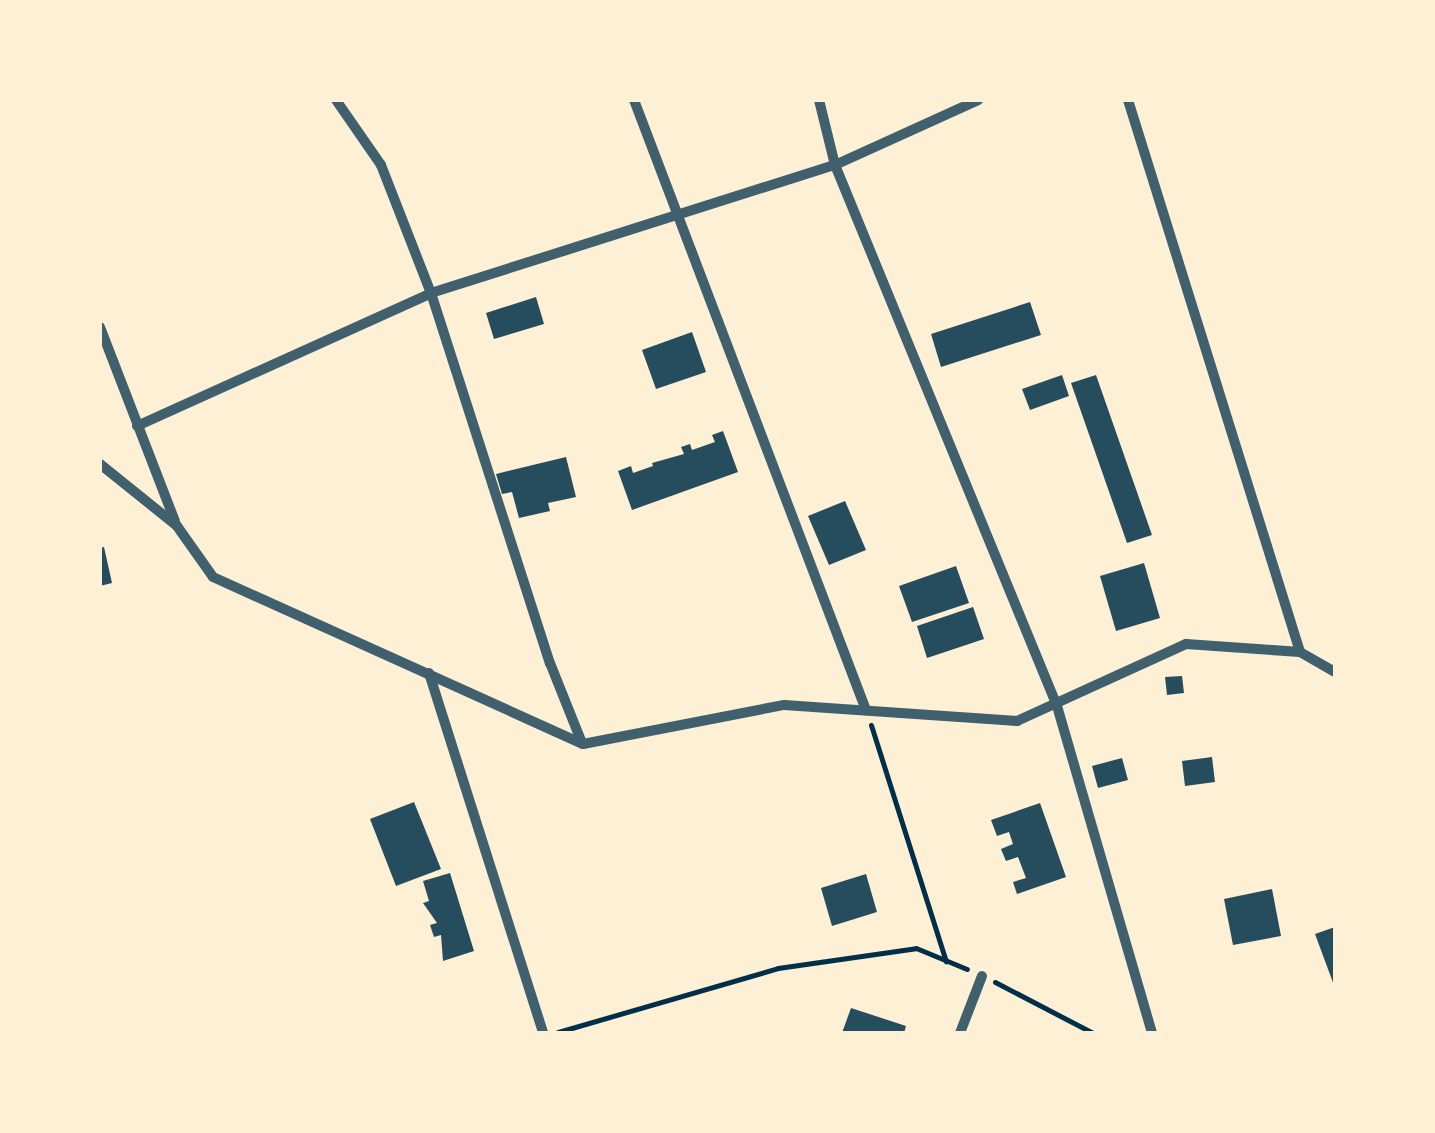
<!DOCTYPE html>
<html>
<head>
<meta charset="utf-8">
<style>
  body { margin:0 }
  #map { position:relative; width:1435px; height:1133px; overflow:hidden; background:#fdf0d5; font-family:"IBM Plex Sans",sans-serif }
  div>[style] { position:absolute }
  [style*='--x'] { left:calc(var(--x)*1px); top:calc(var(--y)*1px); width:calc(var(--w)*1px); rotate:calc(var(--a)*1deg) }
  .building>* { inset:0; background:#264d5e }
  .path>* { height:5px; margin:-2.5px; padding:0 2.5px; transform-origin:2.5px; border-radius:2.5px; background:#003049 }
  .minor>* { height:10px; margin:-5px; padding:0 5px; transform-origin:5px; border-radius:5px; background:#3f606c }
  span { translate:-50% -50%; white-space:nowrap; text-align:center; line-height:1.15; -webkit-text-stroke:9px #fdf0d5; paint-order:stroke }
  .frame { position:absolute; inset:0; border:102px solid #fdf0d5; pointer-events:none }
</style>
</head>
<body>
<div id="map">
  <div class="building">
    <div style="clip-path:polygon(536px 297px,544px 324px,494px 339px,486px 313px)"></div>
    <div style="clip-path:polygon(1030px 302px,1041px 335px,941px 367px,931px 334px)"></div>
    <div style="clip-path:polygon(692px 332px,706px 372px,656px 389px,642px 350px)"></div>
    <div style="clip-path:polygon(1062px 375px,1069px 396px,1030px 410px,1022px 389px)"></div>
    <div style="clip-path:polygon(1096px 375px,1152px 535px,1127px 543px,1071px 383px)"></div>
    <div style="clip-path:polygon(723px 431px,738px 472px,632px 510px,618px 471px,631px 466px,633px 473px,653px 466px,652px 463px,684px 454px,681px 447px,690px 444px,692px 450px,715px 442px,712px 435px)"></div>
    <div style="clip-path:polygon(566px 457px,576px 497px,548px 503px,550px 511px,519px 518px,512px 492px,502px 494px,496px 474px)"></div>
    <div style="clip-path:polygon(845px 501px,866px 550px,829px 565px,808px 516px)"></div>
    <div style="clip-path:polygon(104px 547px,112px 583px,100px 586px,100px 548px)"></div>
    <div style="clip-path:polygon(1144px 563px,1160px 618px,1116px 631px,1100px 576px)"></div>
    <div style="clip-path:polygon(956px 566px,969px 603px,912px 622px,899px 586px)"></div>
    <div style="clip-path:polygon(973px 607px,984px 639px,927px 658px,917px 626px)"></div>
    <div style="clip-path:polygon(1182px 676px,1184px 693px,1167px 695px,1165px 677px)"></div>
    <div style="clip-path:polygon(1212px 757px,1215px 782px,1185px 786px,1182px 761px)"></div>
    <div style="clip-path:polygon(1122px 758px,1128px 780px,1098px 788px,1092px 766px)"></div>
    <div style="clip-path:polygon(414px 802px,441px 869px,396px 886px,370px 819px)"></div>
    <div style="clip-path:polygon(1040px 803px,1066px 877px,1017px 894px,1013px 882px,1026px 878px,1018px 857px,1006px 861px,1001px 849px,1013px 844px,1009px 832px,997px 836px,991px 820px)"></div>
    <div style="clip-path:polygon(450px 873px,474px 951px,443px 961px,441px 935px,434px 937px,430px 925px,437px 923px,423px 903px,429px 901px,423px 881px)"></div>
    <div style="clip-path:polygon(866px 874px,877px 912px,832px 926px,821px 888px)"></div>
    <div style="clip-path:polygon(1272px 889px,1281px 936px,1233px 945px,1224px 899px)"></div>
    <div style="clip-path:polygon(1335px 927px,1335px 988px,1315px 934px)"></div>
    <div style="clip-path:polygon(851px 1008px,906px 1026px,904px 1033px,842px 1033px)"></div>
  </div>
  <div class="path">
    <div style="--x:871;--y:725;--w:248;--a:72.4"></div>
    <div style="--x:995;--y:982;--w:110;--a:27.5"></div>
    <div style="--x:558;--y:1032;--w:229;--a:-16.2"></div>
    <div style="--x:778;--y:968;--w:139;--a:-8.2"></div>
    <div style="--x:916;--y:948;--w:55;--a:22.4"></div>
  </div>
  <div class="minor">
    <div style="--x:336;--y:100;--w:79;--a:55.3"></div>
    <div style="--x:381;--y:165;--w:137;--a:68.7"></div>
    <div style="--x:431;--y:293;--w:389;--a:72.2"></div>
    <div style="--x:550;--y:663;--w:86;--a:68.2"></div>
    <div style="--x:634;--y:100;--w:653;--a:69.18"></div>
    <div style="--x:819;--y:100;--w:67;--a:76.2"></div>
    <div style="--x:835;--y:165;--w:585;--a:67.69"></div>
    <div style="--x:1057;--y:706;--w:341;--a:73.8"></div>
    <div style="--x:1128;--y:100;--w:578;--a:72.69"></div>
    <div style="--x:100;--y:327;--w:208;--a:68.9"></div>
    <div style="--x:137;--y:426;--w:323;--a:-24.3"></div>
    <div style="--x:431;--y:293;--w:424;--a:-17.6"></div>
    <div style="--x:835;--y:165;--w:157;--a:-24.4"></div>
    <div style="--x:100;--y:464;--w:99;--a:38.8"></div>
    <div style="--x:177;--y:526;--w:62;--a:54.8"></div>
    <div style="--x:213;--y:577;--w:406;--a:24.3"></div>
    <div style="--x:583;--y:744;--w:205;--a:-11"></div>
    <div style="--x:784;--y:705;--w:234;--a:3.9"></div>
    <div style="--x:1017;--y:721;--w:186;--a:-24.5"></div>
    <div style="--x:1186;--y:644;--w:114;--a:4"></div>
    <div style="--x:1300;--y:652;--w:40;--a:29.7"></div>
    <div style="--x:429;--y:673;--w:378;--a:72.4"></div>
    <div style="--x:960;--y:1033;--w:61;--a:-68.9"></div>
  </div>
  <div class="frame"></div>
</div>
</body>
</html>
